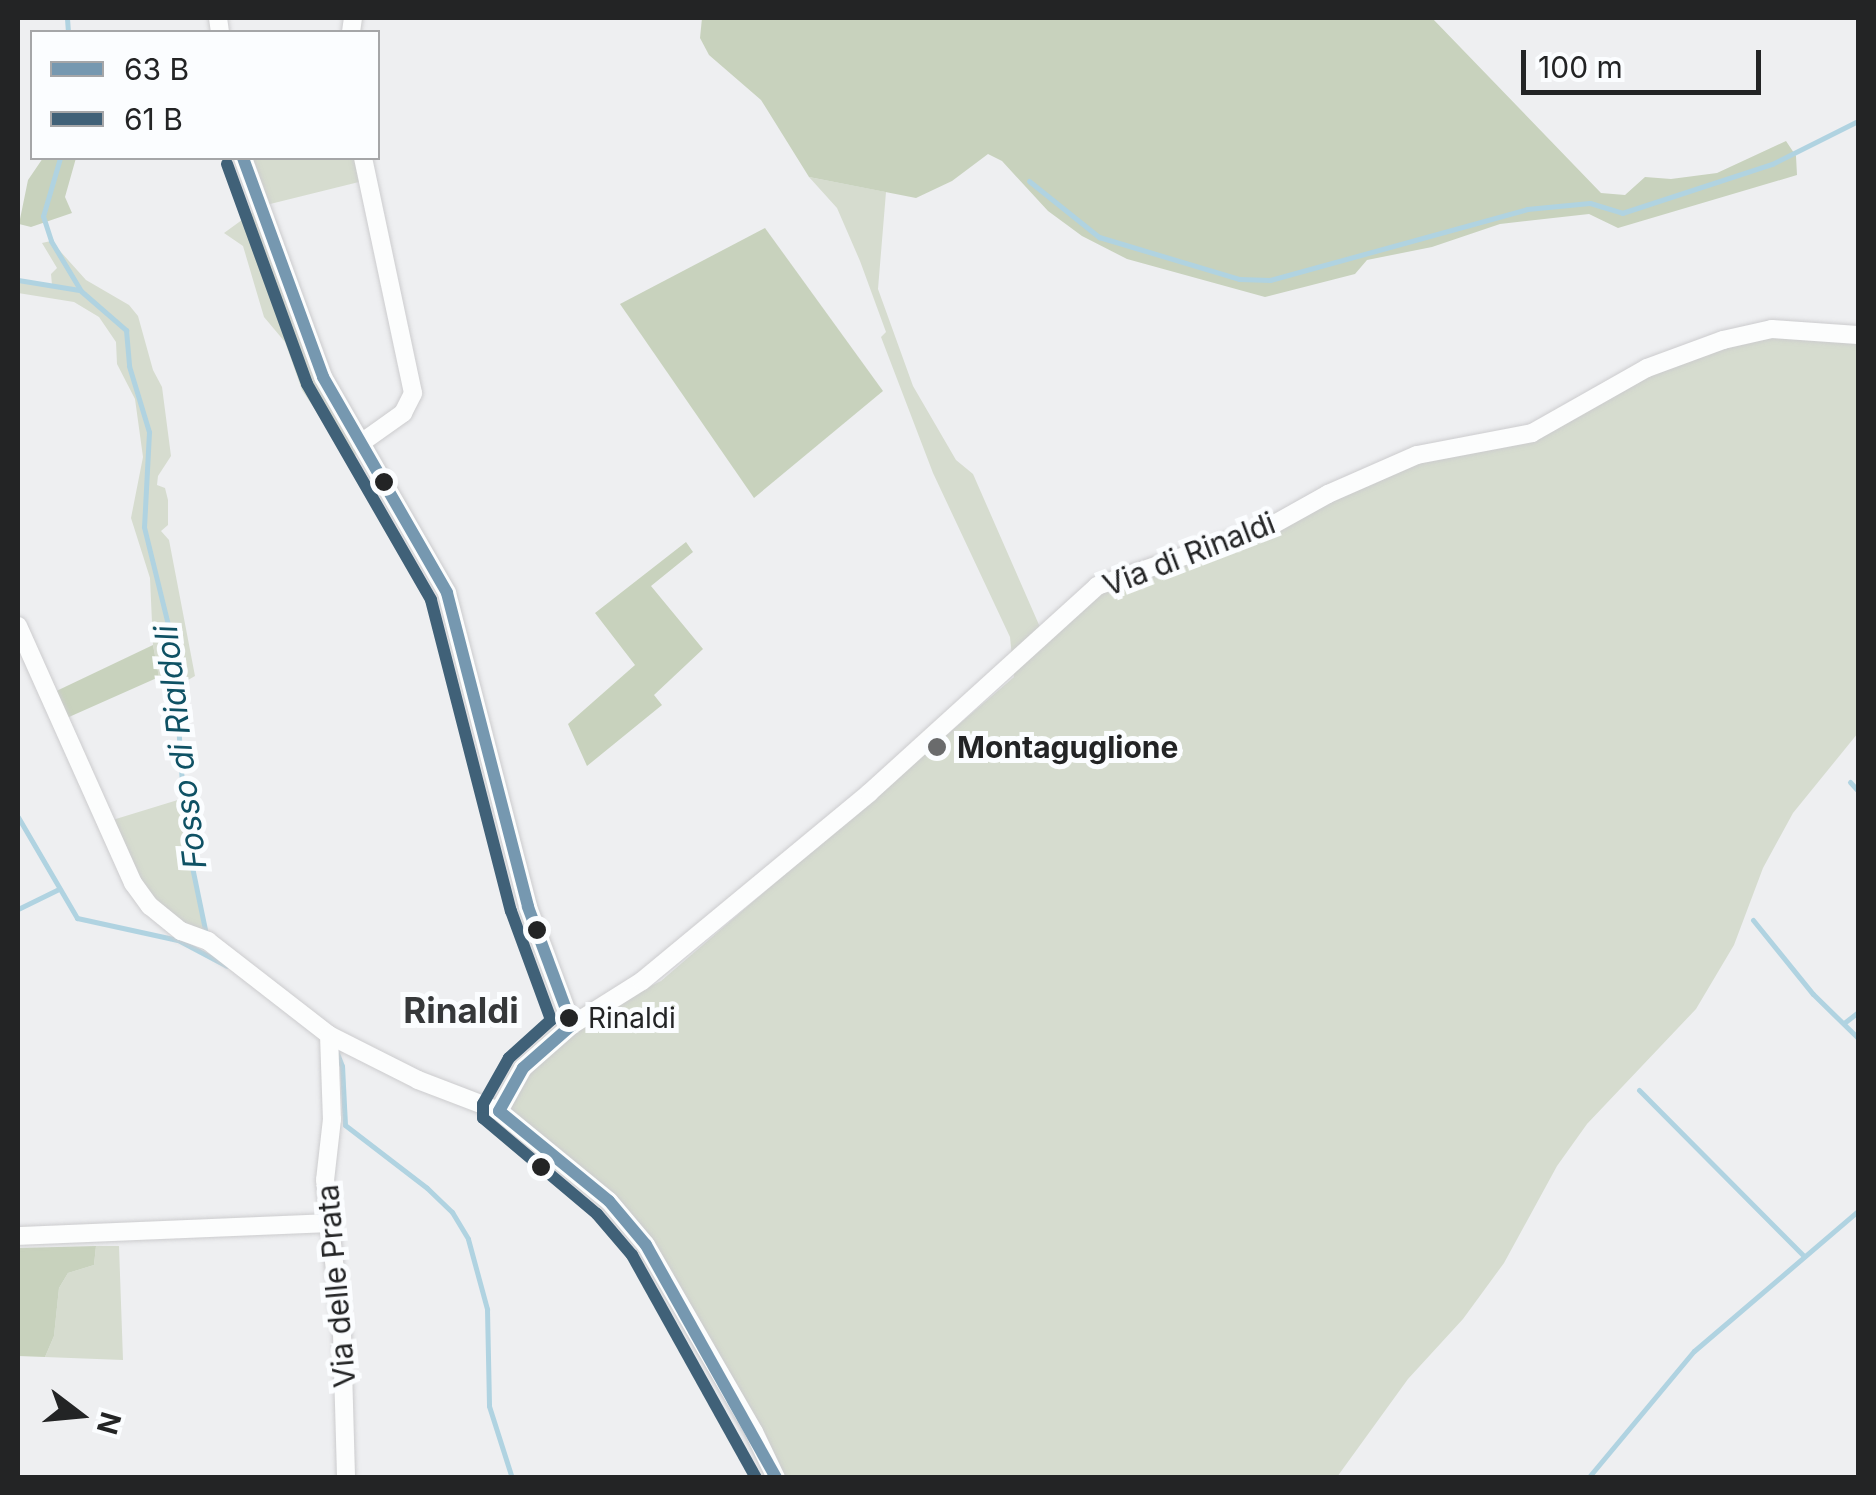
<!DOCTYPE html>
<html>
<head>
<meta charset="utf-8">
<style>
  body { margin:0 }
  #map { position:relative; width:1876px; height:1495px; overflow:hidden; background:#eeeff1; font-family:Inter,sans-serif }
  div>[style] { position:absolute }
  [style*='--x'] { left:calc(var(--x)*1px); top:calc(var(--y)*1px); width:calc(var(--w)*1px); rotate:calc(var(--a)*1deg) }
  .green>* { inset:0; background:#d6dccf }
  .forest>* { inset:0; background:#c8d2bd }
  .stream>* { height:5px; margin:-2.5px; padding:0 2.5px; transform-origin:2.5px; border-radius:2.5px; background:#b0d3e1 }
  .roads { filter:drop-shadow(0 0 2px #ccccce) drop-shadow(0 0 2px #ccccce) }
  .minor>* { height:18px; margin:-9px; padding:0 9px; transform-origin:9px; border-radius:9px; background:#fcfdfd }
  .bus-1>* { height:12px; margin:-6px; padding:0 6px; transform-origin:6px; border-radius:6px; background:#7698b0 }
  .bus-2>* { height:12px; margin:-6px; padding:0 6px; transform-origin:6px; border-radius:6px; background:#406178 }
  .dots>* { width:28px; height:28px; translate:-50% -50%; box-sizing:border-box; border:5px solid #fbfdff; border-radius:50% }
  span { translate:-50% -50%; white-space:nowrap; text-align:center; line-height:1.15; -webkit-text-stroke:10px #fbfdff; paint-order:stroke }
  .bus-label { font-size:28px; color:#232425 }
  .left { translate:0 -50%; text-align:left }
  .street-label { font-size:30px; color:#232425 }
  .poi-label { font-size:30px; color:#232425; font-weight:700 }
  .water-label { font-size:32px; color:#0e5164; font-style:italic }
  .quarter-label { font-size:35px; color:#36383a; font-weight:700 }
  .frame { position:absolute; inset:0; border:20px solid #232425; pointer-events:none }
  .legend { position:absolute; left:30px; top:30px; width:350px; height:130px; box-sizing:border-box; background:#fbfdff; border:2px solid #a5a6a8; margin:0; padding:12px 18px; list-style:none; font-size:30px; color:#232425 }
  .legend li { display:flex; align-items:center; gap:20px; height:50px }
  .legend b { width:50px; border:2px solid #a5a6a8 }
  .north { position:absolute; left:30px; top:1365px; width:100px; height:100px; -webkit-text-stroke:8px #fbfdff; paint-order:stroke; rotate:106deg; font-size:28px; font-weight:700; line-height:40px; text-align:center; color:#232425 }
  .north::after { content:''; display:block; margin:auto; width:35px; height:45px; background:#232425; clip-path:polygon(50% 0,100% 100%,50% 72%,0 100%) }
  .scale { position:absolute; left:1521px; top:50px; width:240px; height:45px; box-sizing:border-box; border:5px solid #232425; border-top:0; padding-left:12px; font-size:30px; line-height:35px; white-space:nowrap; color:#232425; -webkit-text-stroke:8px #fbfdff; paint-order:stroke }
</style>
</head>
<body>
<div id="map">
  <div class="green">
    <div style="clip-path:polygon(243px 158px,363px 158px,367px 180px,262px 206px,323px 377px,361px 443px,353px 461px,347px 458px,302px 390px,285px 342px,264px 317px,243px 246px,224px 233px,261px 206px)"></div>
    <div style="clip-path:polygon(809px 177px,886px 192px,878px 289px,913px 386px,956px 460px,973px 474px,1043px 634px,1097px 586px,1269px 527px,1417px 455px,1503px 441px,1647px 368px,1772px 329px,1858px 335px,1858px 733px,1793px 813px,1763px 868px,1734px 945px,1696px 1009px,1587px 1124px,1557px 1166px,1504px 1263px,1463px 1319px,1408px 1379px,1337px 1477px,776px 1477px,646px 1245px,499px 1111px,523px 1068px,572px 1025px,661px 981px,1014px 677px,1010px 637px,933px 473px,881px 337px,886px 332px,860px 261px,837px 208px)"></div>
    <div style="clip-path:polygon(51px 241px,86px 280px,129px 305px,138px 316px,153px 370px,162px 387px,171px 456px,158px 476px,157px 485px,165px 488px,168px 500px,168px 525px,161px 531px,169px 540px,195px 676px,176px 687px,159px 677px,153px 645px,150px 578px,131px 518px,143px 457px,135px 399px,117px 364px,116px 342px,99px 317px,74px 302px,18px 293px,18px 280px,52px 285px,51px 274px,57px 268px,42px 243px)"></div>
    <div style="clip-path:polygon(181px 799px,188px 854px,208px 941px,150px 906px,106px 822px)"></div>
    <div style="clip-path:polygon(96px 1246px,119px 1246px,123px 1360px,45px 1357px,54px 1336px,59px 1288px,68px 1273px,94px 1265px)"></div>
  </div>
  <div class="forest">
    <div style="clip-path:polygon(702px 18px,1432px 18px,1601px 193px,1625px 195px,1645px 177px,1671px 179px,1717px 173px,1786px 141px,1796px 156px,1797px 175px,1618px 228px,1589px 214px,1500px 224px,1432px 247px,1367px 260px,1355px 274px,1265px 297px,1127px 259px,1082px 236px,1048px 211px,1002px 161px,988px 154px,952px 181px,916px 198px,809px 177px,761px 100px,709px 55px,700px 38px)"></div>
    <div style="clip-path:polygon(43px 158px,76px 158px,65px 197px,72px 213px,31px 227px,19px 224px,28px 180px)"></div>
    <div style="clip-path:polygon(765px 228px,883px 391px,754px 498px,620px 304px)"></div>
    <div style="clip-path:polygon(686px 542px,693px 552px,651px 586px,703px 649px,654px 695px,662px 705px,587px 766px,568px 724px,635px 665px,595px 613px)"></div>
    <div style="clip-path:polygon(153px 645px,159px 677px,60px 721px,48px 695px)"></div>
    <div style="clip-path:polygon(96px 1246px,94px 1265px,68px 1273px,59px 1288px,54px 1336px,45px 1357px,18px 1356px,18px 1248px)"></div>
  </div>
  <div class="stream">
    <div style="--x:67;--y:18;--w:14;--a:86"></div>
    <div style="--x:60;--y:158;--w:60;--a:106.3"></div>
    <div style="--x:43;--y:216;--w:26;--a:72"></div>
    <div style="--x:51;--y:241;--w:58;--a:59"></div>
    <div style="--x:81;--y:291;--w:60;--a:40.9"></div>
    <div style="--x:126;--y:330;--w:36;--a:85"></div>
    <div style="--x:129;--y:366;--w:69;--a:73.1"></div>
    <div style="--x:149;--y:432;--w:95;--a:93"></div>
    <div style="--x:144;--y:527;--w:122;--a:76.2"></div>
    <div style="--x:173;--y:645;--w:188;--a:86.3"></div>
    <div style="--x:185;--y:833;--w:103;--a:78.3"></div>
    <div style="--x:1029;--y:181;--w:90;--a:38.7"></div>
    <div style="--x:1099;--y:237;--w:146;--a:16.7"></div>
    <div style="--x:1239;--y:279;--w:31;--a:2"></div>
    <div style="--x:1270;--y:280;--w:267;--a:-15.4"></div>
    <div style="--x:1527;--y:209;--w:63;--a:-5.4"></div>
    <div style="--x:1590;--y:203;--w:34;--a:17"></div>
    <div style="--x:1622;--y:213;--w:158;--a:-18.1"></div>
    <div style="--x:1772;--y:164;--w:96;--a:-26.6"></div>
    <div style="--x:18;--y:280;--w:62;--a:9.3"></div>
    <div style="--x:1850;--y:782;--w:12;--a:48"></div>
    <div style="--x:18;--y:817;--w:117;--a:59.7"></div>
    <div style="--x:77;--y:918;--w:103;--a:12.3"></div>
    <div style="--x:178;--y:940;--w:55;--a:28"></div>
    <div style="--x:18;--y:909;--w:46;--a:-26"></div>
    <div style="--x:1753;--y:920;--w:95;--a:51"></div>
    <div style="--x:1813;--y:994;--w:63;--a:44.4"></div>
    <div style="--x:1844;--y:1023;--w:18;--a:-38"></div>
    <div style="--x:335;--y:1048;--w:19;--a:69"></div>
    <div style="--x:342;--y:1066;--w:59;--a:87.1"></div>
    <div style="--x:345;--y:1125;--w:103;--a:37.5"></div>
    <div style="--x:427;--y:1188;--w:35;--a:44"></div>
    <div style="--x:452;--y:1212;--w:31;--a:59"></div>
    <div style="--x:468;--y:1239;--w:73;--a:74.8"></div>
    <div style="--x:487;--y:1309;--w:97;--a:88.8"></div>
    <div style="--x:489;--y:1406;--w:76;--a:72.3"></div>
    <div style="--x:1639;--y:1090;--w:234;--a:45.2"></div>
    <div style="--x:1588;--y:1478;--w:165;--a:-50.2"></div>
    <div style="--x:1694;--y:1351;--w:216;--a:-40.5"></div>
  </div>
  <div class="roads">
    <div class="minor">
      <div style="--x:218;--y:18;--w:14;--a:82"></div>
      <div style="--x:351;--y:32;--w:14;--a:-82"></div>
      <div style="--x:243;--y:158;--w:233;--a:69.9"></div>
      <div style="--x:323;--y:377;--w:249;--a:60.1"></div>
      <div style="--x:447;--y:593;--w:324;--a:75.5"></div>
      <div style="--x:528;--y:907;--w:126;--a:69.6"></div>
      <div style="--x:361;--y:443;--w:52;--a:-35.5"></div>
      <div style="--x:403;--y:413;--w:22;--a:-63"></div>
      <div style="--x:413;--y:393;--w:240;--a:-102"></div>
      <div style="--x:18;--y:626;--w:282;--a:65.9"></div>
      <div style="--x:133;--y:883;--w:29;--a:54"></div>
      <div style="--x:150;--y:906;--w:40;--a:39"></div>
      <div style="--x:181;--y:931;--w:29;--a:20"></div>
      <div style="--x:208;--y:941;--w:153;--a:37.8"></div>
      <div style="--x:329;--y:1035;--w:100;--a:26.8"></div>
      <div style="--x:418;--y:1080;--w:87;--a:20.9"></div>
      <div style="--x:499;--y:1111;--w:142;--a:39.3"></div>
      <div style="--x:609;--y:1201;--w:57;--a:49.9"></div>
      <div style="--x:646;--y:1245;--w:216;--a:60"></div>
      <div style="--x:754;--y:1432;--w:51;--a:64.4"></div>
      <div style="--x:329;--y:1035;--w:84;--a:88"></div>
      <div style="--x:332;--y:1119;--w:61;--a:96.5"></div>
      <div style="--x:325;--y:1180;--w:154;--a:83.7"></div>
      <div style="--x:342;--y:1333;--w:145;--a:88.4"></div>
      <div style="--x:499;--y:1111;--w:49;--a:-60.8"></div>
      <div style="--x:523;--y:1068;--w:65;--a:-41.3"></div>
      <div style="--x:572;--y:1025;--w:83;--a:-32.2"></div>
      <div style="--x:642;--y:981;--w:295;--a:-39.6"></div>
      <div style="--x:869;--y:793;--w:308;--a:-42.2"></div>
      <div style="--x:1097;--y:586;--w:182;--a:-18.9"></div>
      <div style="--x:1269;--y:527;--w:68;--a:-29.2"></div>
      <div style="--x:1328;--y:494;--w:97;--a:-23.7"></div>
      <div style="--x:1417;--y:455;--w:117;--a:-10.8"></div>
      <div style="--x:1532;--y:433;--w:132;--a:-29.5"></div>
      <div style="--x:1647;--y:368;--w:81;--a:-20.2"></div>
      <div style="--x:1723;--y:340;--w:50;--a:-12.7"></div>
      <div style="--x:1772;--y:329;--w:86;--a:4"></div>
      <div style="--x:18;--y:1236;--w:310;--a:-2.4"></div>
    </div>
  </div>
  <div class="bus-1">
    <div style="--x:243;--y:158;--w:233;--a:69.9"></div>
    <div style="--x:323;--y:377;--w:249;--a:60.1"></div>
    <div style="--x:447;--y:593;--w:324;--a:75.5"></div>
    <div style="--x:528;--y:907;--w:126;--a:69.6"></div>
    <div style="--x:499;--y:1111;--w:142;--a:39.3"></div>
    <div style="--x:609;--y:1201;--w:57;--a:49.9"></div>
    <div style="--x:646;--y:1245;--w:267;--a:60.8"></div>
    <div style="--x:499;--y:1111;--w:49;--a:-60.8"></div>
    <div style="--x:523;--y:1068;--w:65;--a:-41.3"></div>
  </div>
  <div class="bus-2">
    <div style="--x:227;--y:164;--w:234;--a:70"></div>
    <div style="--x:307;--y:384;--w:249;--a:60.1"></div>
    <div style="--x:431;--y:600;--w:321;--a:75.6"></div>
    <div style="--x:511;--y:911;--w:116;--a:69.8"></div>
    <div style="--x:551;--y:1020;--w:57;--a:137.9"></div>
    <div style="--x:509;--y:1058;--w:53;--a:119.5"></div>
    <div style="--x:483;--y:1104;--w:14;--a:90"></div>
    <div style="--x:483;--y:1118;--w:149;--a:40.1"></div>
    <div style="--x:597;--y:1214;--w:54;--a:49.5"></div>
    <div style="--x:632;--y:1255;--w:255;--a:60.9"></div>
  </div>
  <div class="dots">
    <div style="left:384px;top:482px;background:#232425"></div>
    <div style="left:937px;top:747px;background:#6a6b6c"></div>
    <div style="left:537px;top:930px;background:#232425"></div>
    <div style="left:569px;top:1018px;background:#232425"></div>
    <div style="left:541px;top:1167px;background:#232425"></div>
  </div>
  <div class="bus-label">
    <span class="left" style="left:588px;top:1018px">Rinaldi</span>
  </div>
  <div class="street-label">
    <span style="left:1189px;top:554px;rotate:-21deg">Via di Rinaldi</span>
    <span style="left:336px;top:1286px;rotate:-95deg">Via delle Prata</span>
  </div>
  <div class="poi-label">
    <span class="left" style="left:957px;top:747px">Montaguglione</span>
  </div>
  <div class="water-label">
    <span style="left:181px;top:747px;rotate:-97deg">Fosso di Rialdoli</span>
  </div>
  <div class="quarter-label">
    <span style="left:461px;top:1010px">Rinaldi</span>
  </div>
  <div class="frame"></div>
  <ul class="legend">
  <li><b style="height:12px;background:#7698b0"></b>63 B</li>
  <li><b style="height:12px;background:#406178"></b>61 B</li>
  </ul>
  <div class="north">N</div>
  <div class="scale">100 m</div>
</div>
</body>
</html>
